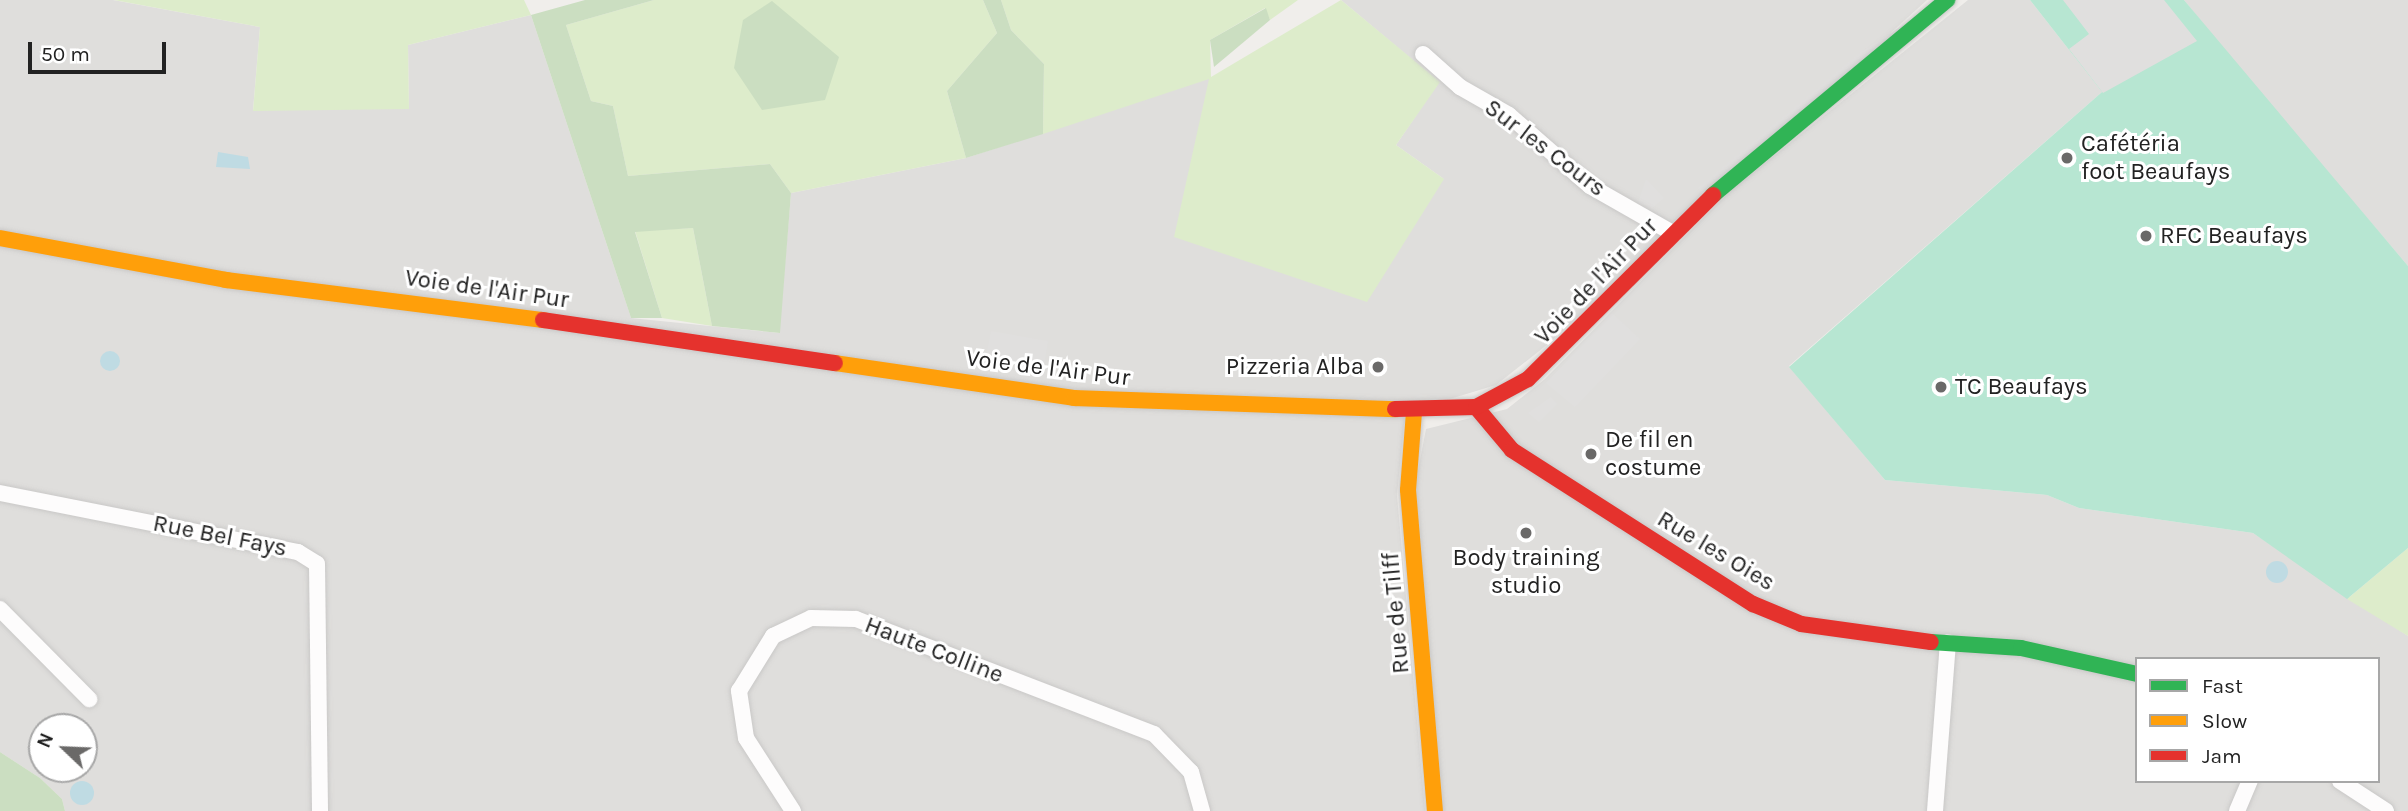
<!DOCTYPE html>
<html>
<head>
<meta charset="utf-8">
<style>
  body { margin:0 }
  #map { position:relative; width:2408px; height:811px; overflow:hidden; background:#f0eeeb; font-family:Karla,sans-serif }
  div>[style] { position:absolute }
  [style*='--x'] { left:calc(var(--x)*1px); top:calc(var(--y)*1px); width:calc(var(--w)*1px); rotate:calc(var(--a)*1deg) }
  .residential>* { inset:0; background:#dfdedc }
  .grass>* { inset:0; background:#ddeccb }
  .forest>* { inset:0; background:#cbdec1 }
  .pitch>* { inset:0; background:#b7e6d2 }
  .parking>* { inset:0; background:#e0dfde }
  .water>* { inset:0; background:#bfdbe3 }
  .round { border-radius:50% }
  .roads { filter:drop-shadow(0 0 2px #c9c8c7) drop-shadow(0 0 2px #c9c8c7) }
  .street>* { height:16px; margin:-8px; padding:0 8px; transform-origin:8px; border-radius:8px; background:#fdfcfc }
  .fast>* { height:16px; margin:-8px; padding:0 8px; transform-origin:8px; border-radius:8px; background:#30b455 }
  .slow>* { height:16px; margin:-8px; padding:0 8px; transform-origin:8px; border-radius:8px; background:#ff9f0a }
  .jam>* { height:16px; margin:-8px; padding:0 8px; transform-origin:8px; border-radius:8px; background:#e5322d }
  .dots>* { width:19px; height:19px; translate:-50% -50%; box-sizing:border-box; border:4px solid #fff; border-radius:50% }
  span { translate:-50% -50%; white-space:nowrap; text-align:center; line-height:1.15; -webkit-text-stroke:6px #fff; paint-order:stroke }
  .poi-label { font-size:24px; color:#222 }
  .left { translate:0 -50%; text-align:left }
  .right { translate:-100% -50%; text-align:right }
  .street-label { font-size:24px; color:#222 }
  .legend { position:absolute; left:2135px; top:657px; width:245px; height:126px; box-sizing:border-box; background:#fff; border:2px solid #a7a7a7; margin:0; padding:9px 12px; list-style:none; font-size:21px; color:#222 }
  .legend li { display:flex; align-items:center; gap:14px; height:35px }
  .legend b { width:35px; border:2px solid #a7a7a7 }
  .north { position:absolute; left:28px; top:713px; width:70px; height:70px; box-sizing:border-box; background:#fff; border:2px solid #a7a7a7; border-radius:50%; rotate:293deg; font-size:19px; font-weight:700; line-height:28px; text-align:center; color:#222 }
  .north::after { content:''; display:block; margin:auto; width:24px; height:32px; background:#6a6968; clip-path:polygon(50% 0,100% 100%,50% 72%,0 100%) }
  .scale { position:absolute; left:28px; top:42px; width:138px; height:32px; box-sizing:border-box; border:4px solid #222; border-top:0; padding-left:9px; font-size:21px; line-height:24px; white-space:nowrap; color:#222; -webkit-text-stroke:5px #fff; paint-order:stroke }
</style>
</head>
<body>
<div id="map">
  <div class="residential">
    <div style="clip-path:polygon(evenodd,0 0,113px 0,260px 27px,253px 110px,409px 108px,408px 45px,531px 15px,631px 318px,779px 333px,791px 193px,966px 158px,1210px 78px,1444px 179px,1396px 145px,1439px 82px,1341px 0,1927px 0,1548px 344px,1496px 385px,1440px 402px,1404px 424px,1397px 495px,1425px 811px,65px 811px,62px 799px,40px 778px,0 752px,0 0,42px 727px,84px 727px,84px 769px,42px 769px,42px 727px)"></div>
    <div style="clip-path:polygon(evenodd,1968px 0,2030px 0,2102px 92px,1789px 366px,1885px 480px,2047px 495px,2079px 508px,2253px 533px,2408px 636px,2408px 811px,1442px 811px,1414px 491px,1426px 429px,1507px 409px,1545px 379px,1729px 192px,1968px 0,2137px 659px,2378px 659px,2378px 781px,2137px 781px,2137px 659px)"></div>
    <div style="clip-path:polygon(2184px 0,2408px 0,2408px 266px,2234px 62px)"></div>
  </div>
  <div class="grass">
    <div style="clip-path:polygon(114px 0,524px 0,531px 15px,408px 45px,409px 109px,253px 111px,260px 27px)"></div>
    <div style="clip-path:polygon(654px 0,983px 0,997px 33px,947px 91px,966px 158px,791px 193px,770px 164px,628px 176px,613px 106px,591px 101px,566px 25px)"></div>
    <div style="clip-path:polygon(1001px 0,1298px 0,1270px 20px,1265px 8px,1210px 40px,1211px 77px,1341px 0,1440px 82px,1396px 145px,1444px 179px,1367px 302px,1174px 237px,1209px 79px,1043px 134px,1044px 64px,1011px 30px)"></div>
    <div style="clip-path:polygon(693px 228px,712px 326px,662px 318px,635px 231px)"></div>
    <div style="clip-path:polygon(2408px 548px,2408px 636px,2347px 599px)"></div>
  </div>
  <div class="forest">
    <div style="clip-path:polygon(585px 0,654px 0,566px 25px,591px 101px,613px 106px,628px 176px,770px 164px,791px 193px,780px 333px,712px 326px,693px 228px,635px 232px,662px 318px,631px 318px,531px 15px)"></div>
    <div style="clip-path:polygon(983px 0,1001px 0,1011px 30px,1044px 64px,1043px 134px,966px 158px,947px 91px,997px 33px)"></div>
    <div style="clip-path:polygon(772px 1px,839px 57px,825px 100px,762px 110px,734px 68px,743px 20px)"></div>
    <div style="clip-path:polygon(1266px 8px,1270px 20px,1214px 67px,1210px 40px)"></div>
    <div style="clip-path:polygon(0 752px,40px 778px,62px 799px,65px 811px,0 811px)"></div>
  </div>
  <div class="pitch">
    <div style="clip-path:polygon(2030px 0,2184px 0,2408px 266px,2408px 548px,2347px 599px,2253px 533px,2079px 508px,2047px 495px,1885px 480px,1789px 367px,2102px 92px)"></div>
  </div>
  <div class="parking">
    <div style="clip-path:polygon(2063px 0,2164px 0,2197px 41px,2103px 93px,2069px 49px,2089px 34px)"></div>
    <div style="clip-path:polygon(1914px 18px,1704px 194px,1698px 188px,1861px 52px)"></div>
    <div style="clip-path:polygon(1646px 179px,1664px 198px,1652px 208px,1638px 203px)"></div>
    <div style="clip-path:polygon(1612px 313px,1640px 339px,1575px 407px,1546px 383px)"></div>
    <div style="clip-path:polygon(991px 331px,1048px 341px,1044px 366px,986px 357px)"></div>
    <div style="clip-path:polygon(1551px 397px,1557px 404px,1539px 422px,1528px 413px)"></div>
  </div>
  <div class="water">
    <div style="clip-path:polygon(218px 152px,248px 157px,250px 169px,216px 167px)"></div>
    <div class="round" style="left:100px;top:351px;width:20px;height:20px"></div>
    <div class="round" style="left:2266px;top:561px;width:22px;height:22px"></div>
    <div class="round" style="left:70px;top:781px;width:24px;height:24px"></div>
  </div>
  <div class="roads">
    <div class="street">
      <div style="--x:1423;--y:54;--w:50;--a:41.7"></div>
      <div style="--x:1460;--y:87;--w:56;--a:29.7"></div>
      <div style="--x:1509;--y:115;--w:108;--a:41.2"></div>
      <div style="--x:1590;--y:186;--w:97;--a:29.7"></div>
      <div style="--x:0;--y:493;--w:304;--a:11.2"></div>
      <div style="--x:298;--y:552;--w:22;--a:32"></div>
      <div style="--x:317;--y:564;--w:247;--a:89.3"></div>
      <div style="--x:0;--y:609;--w:127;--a:45.3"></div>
      <div style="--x:2340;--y:781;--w:55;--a:33.1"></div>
      <div style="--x:793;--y:811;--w:87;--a:-122.8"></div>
      <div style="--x:746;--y:738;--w:48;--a:-98.5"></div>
      <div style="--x:739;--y:691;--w:65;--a:-58.3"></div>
      <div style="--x:773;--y:636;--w:42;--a:-25.3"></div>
      <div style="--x:811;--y:618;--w:45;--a:1.3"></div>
      <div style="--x:856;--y:619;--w:319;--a:21.1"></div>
      <div style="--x:1154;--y:734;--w:53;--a:45.8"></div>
      <div style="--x:1191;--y:772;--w:41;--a:74.2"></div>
      <div style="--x:1935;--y:811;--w:169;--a:-85.6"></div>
      <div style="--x:2237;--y:811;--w:33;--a:-67"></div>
    </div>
    <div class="fast">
      <div style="--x:1713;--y:195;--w:305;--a:-39.8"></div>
      <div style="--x:1931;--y:642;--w:90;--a:3.8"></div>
      <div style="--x:2021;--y:648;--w:119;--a:12.6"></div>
    </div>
    <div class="slow">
      <div style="--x:0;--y:238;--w:230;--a:10.5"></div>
      <div style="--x:226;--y:280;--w:320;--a:7.2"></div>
      <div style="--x:835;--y:363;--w:242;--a:8.3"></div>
      <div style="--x:1074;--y:398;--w:321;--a:2"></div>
      <div style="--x:1414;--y:412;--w:78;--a:94.4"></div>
      <div style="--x:1408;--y:490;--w:322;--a:85.2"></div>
    </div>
    <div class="jam">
      <div style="--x:543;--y:320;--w:295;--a:8.4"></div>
      <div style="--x:1476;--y:407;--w:56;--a:50.1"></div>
      <div style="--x:1512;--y:450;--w:286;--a:32.6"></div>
      <div style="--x:1753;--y:604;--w:52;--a:22.6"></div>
      <div style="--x:1801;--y:624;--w:131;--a:7.9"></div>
      <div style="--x:1395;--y:409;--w:81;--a:-1.4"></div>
      <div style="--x:1476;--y:407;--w:59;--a:-28.3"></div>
      <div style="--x:1528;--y:379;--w:261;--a:-44.8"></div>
    </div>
  </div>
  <div class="dots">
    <div style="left:2067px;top:158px;background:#6a6968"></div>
    <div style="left:2146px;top:236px;background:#6a6968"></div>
    <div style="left:1378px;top:367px;background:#6a6968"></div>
    <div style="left:1941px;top:387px;background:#6a6968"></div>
    <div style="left:1591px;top:454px;background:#6a6968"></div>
    <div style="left:1526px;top:533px;background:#6a6968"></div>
  </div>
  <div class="poi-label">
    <span class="left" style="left:2081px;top:158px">Cafétéria<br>foot Beaufays</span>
    <span class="left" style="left:2160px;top:236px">RFC Beaufays</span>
    <span class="right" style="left:1364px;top:367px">Pizzeria Alba</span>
    <span class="left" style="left:1955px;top:387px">TC Beaufays</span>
    <span class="left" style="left:1605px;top:454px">De fil en<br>costume</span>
    <span style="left:1526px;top:572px">Body training<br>studio</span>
  </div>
  <div class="street-label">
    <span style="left:1545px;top:148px;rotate:37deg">Sur les Cours</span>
    <span style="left:1596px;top:281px;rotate:-46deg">Voie de l'Air Pur</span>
    <span style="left:487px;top:289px;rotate:8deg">Voie de l'Air Pur</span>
    <span style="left:1048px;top:368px;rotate:7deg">Voie de l'Air Pur</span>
    <span style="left:220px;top:536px;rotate:11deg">Rue Bel Fays</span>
    <span style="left:1716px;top:551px;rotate:31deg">Rue les Oies</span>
    <span style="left:1396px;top:613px;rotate:-95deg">Rue de Tilff</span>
    <span style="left:934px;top:650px;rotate:21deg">Haute Colline</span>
  </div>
  <ul class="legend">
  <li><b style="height:9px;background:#30b455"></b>Fast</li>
  <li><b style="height:9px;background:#ff9f0a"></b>Slow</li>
  <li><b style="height:9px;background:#e5322d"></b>Jam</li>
  </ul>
  <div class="north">N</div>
  <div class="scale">50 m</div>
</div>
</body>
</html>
